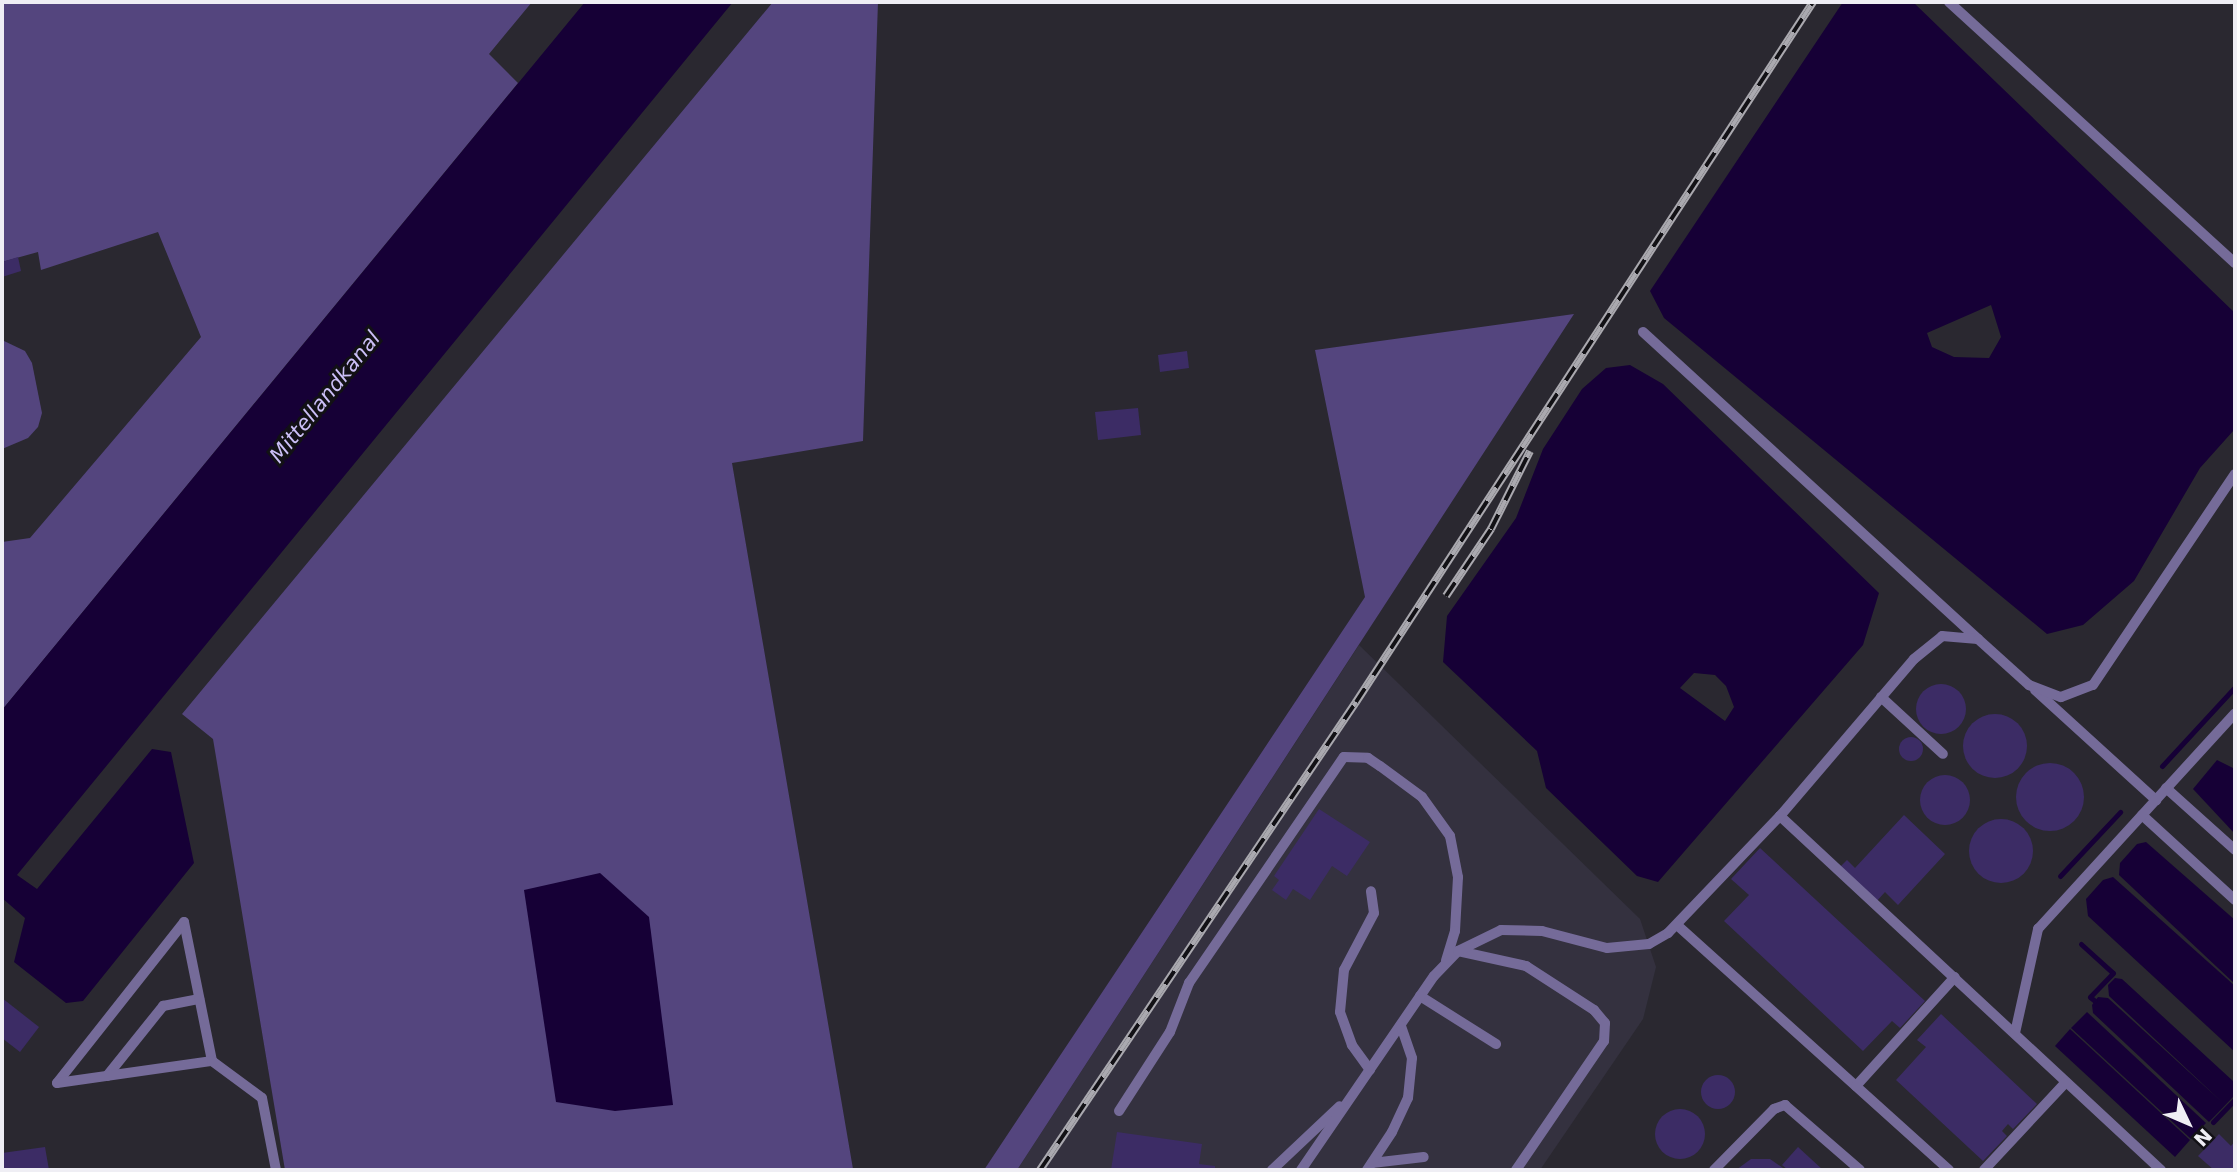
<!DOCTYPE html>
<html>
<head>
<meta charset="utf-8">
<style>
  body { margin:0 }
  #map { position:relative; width:2237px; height:1172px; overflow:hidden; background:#2a2830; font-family:"DejaVu Sans",sans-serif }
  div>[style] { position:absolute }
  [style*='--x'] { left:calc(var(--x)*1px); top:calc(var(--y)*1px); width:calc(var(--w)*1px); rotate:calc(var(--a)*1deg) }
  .built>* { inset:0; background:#34313f }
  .green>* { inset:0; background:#54457e }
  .water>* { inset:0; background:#160036 }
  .stream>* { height:5px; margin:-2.5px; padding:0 2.5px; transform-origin:2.5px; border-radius:2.5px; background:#160036 }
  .building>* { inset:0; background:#3c2c65 }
  .round { border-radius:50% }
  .service>* { height:10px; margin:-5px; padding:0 5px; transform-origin:5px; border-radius:5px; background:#756b99 }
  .rail>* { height:8px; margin-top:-4px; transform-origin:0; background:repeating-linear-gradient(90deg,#121115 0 16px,#aaa9af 0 32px); box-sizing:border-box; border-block:2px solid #aaa9af }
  span { translate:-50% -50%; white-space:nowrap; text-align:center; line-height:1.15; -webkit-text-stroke:6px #121115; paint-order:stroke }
  .water-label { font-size:21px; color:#cbbff6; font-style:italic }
  .frame { position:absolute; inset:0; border:4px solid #efeef4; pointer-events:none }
  .north { position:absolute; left:2153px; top:1088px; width:70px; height:70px; -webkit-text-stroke:5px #121115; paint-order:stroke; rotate:134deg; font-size:19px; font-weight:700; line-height:28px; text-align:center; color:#efeef4 }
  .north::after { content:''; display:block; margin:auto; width:24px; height:32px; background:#efeef4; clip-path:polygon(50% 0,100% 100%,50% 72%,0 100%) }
</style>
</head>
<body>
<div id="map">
  <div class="built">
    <div style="clip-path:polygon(1359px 645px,1640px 919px,1656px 967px,1643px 1019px,1540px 1170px,1017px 1170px)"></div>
  </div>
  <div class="green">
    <div style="clip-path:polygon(2px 2px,532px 2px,489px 54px,518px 83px,2px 710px,2px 542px,30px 538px,201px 337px,158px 232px,41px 270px,38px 252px,2px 262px)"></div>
    <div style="clip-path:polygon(773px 2px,878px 2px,863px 441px,732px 463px,853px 1169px,285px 1170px,213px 739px,182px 714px)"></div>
    <div style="clip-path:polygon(1574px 314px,1017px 1170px,984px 1170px,1365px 597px,1315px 350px)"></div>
    <div style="clip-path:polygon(2px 340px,25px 351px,32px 363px,42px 413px,38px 427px,28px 438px,2px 449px)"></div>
  </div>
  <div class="water">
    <div style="clip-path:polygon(585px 2px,733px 2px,17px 875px,37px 889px,152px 749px,171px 752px,194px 863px,83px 1001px,66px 1003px,14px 962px,25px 918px,2px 898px,2px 710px)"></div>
    <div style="clip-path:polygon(evenodd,1843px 2px,1913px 2px,2235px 313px,2234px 430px,2200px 468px,2134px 581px,2083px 625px,2047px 634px,1664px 318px,1650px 291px,1843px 2px,1991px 305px,2001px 337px,1989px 358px,1954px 357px,1932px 347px,1927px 333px,1991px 305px)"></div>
    <div style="clip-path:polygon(evenodd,1630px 365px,1663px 384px,1879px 593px,1863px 645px,1658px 882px,1637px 876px,1546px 788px,1537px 751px,1443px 662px,1447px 616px,1516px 518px,1543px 449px,1582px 389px,1606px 368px,1630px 365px,1694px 673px,1715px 675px,1726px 686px,1734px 707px,1725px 721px,1680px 688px,1694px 673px)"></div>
    <div style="clip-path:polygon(2217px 760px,2235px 769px,2235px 834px,2193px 789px)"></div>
    <div style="clip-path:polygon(2146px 842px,2235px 920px,2235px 984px,2119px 875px,2120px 863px,2137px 844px)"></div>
    <div style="clip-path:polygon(600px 873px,649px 917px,673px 1105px,615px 1111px,556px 1102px,524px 890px)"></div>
    <div style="clip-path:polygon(2113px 877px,2235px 986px,2235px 1052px,2088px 916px,2086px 899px,2103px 880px)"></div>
    <div style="clip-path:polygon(2115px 978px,2122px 979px,2233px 1081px,2233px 1097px,2209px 1122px,2093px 1013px,2092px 1005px,2098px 997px,2108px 998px,2223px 1103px,2109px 996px,2108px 985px)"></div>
    <div style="clip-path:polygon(2087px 1012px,2206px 1123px,2191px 1139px,2071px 1028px)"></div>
    <div style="clip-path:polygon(2070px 1029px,2190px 1140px,2175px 1157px,2055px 1046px)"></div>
  </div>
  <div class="stream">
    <div style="--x:2162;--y:766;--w:108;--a:-47.3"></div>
    <div style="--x:2060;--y:876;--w:88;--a:-46.8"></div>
    <div style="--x:2081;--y:944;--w:43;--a:42.2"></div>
    <div style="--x:2113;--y:973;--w:33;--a:134"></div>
    <div style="--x:2090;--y:997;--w:6;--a:39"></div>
    <div style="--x:2213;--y:1122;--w:32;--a:-46"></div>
  </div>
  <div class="building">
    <div style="clip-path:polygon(18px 257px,21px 271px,2px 277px,2px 262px)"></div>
    <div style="clip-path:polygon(1187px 351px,1189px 368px,1160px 372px,1158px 355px)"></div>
    <div style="clip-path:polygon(1138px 408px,1141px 435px,1098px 440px,1095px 412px)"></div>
    <div class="round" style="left:1916px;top:684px;width:50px;height:50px"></div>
    <div class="round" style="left:1963px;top:714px;width:64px;height:64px"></div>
    <div class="round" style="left:1899px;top:737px;width:24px;height:24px"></div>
    <div class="round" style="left:2016px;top:763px;width:68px;height:68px"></div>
    <div class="round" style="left:1920px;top:775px;width:50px;height:50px"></div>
    <div style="clip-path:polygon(1319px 809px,1370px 842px,1347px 876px,1332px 866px,1310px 900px,1293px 889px,1286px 900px,1272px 890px,1279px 880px,1274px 876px)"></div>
    <div style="clip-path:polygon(1904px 815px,1945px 854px,1898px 905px,1885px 892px,1876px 902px,1839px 868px,1847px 860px,1855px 868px)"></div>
    <div class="round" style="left:1969px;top:819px;width:64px;height:64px"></div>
    <div style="clip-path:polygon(1760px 848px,1925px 1001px,1900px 1028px,1892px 1021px,1863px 1051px,1724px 921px,1749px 895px,1731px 879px)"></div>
    <div style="clip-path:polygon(2px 998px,39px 1027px,20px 1052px,2px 1038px)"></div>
    <div style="clip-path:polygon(1941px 1014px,2037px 1104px,2013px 1129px,2008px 1124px,2002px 1131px,2007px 1136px,1983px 1161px,1896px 1080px,1926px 1047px,1917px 1040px)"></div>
    <div class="round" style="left:1701px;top:1075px;width:34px;height:34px"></div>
    <div class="round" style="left:1655px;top:1109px;width:50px;height:50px"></div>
    <div style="clip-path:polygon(1117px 1132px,1202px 1144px,1199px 1164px,1215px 1166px,1215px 1170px,1111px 1170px)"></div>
    <div style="clip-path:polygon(2219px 1134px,2231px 1146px,2235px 1141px,2235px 1170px,2214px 1170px,2198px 1156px)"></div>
    <div style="clip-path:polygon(45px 1147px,49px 1170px,2px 1170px,2px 1153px)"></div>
    <div style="clip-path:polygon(1798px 1147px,1823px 1170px,1788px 1170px,1782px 1165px)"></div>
    <div style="clip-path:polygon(1751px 1159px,1770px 1159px,1786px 1170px,1736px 1170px)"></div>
  </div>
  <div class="service">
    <div style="--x:1949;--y:2;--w:387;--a:42.4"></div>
    <div style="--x:1643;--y:332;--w:454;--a:42.5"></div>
    <div style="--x:2035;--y:690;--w:164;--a:42.3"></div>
    <div style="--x:1881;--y:697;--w:84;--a:42.6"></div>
    <div style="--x:2166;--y:788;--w:93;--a:41.9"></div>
    <div style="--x:2142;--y:815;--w:126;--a:42.4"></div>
    <div style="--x:1780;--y:816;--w:520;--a:42.9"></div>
    <div style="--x:1677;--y:925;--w:366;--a:42"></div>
    <div style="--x:1458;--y:951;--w:70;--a:12.4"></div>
    <div style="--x:1526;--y:966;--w:81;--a:32.9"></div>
    <div style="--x:1594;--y:1010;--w:17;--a:50"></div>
    <div style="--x:1605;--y:1023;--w:18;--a:93"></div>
    <div style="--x:1604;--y:1041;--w:156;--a:124.3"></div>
    <div style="--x:1420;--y:996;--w:90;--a:32.3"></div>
    <div style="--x:2015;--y:1033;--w:107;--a:-77.5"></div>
    <div style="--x:2038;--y:929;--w:292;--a:-47.6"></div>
    <div style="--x:1370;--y:1070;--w:31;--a:-126"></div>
    <div style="--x:1352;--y:1045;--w:35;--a:-110"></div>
    <div style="--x:1340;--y:1012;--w:42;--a:-84.6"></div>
    <div style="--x:1344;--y:970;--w:64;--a:-62.2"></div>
    <div style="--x:1374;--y:913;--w:22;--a:-98"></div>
    <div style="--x:107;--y:1076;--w:90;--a:-51.3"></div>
    <div style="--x:163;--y:1006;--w:37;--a:-11"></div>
    <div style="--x:57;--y:1083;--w:205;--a:-51.7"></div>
    <div style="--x:184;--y:922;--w:142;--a:78.6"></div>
    <div style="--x:57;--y:1083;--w:157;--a:-8.1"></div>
    <div style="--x:212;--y:1061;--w:62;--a:36.5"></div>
    <div style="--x:262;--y:1098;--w:73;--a:79"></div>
    <div style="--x:1856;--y:1086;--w:147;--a:-47.8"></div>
    <div style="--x:1119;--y:1111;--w:94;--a:-57.2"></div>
    <div style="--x:1170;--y:1032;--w:53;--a:-68.8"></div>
    <div style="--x:1189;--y:983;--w:274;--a:-55.6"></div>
    <div style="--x:1344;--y:757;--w:24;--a:2"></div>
    <div style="--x:1368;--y:758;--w:14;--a:34"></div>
    <div style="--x:1380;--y:766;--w:52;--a:36.4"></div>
    <div style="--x:1422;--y:797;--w:48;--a:54.3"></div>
    <div style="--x:1450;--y:836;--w:42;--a:79"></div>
    <div style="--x:1458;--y:877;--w:54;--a:93.2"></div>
    <div style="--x:1455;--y:931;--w:31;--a:107"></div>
    <div style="--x:1372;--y:1163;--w:52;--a:-6.6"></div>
    <div style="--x:1272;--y:1170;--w:93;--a:-43.3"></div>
    <div style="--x:1301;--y:1170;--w:235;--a:-55.6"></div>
    <div style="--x:1434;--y:976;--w:35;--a:-46"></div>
    <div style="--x:1458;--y:951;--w:48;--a:-26"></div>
    <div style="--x:1501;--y:930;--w:41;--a:1.4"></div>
    <div style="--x:1542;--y:931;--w:67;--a:14.7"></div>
    <div style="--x:1607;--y:948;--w:42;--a:-5.4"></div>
    <div style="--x:1649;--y:944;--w:22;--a:-30"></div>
    <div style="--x:1668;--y:933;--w:162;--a:-46.3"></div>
    <div style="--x:1780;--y:816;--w:206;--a:-49.5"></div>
    <div style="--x:1914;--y:659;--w:36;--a:-39"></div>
    <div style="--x:1942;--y:636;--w:36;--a:5"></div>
    <div style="--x:1978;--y:639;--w:69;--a:42"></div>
    <div style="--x:2029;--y:685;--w:34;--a:21"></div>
    <div style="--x:2061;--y:697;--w:34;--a:-21"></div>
    <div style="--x:2093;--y:685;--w:254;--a:-56.1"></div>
    <div style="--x:1367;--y:1170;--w:45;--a:-56.7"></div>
    <div style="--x:1392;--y:1132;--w:38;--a:-65"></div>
    <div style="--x:1408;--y:1098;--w:40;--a:-84.3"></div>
    <div style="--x:1412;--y:1058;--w:34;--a:-109"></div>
    <div style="--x:1714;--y:1170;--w:86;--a:-45.5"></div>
    <div style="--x:1774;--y:1109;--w:12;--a:-20"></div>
    <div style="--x:1785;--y:1105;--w:99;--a:40.9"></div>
    <div style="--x:1984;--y:1170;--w:120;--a:-47"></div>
  </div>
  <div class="rail">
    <div style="--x:1446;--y:596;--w:81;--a:-56.1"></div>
    <div style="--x:1491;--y:529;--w:87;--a:-63.4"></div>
    <div style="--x:1040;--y:1170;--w:565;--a:-55.97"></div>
    <div style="--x:1356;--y:702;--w:836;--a:-56.86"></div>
  </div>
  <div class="water-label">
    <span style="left:325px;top:397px;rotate:-51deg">Mittellandkanal</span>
  </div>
  <div class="frame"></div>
  <div class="north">N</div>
</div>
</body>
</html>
